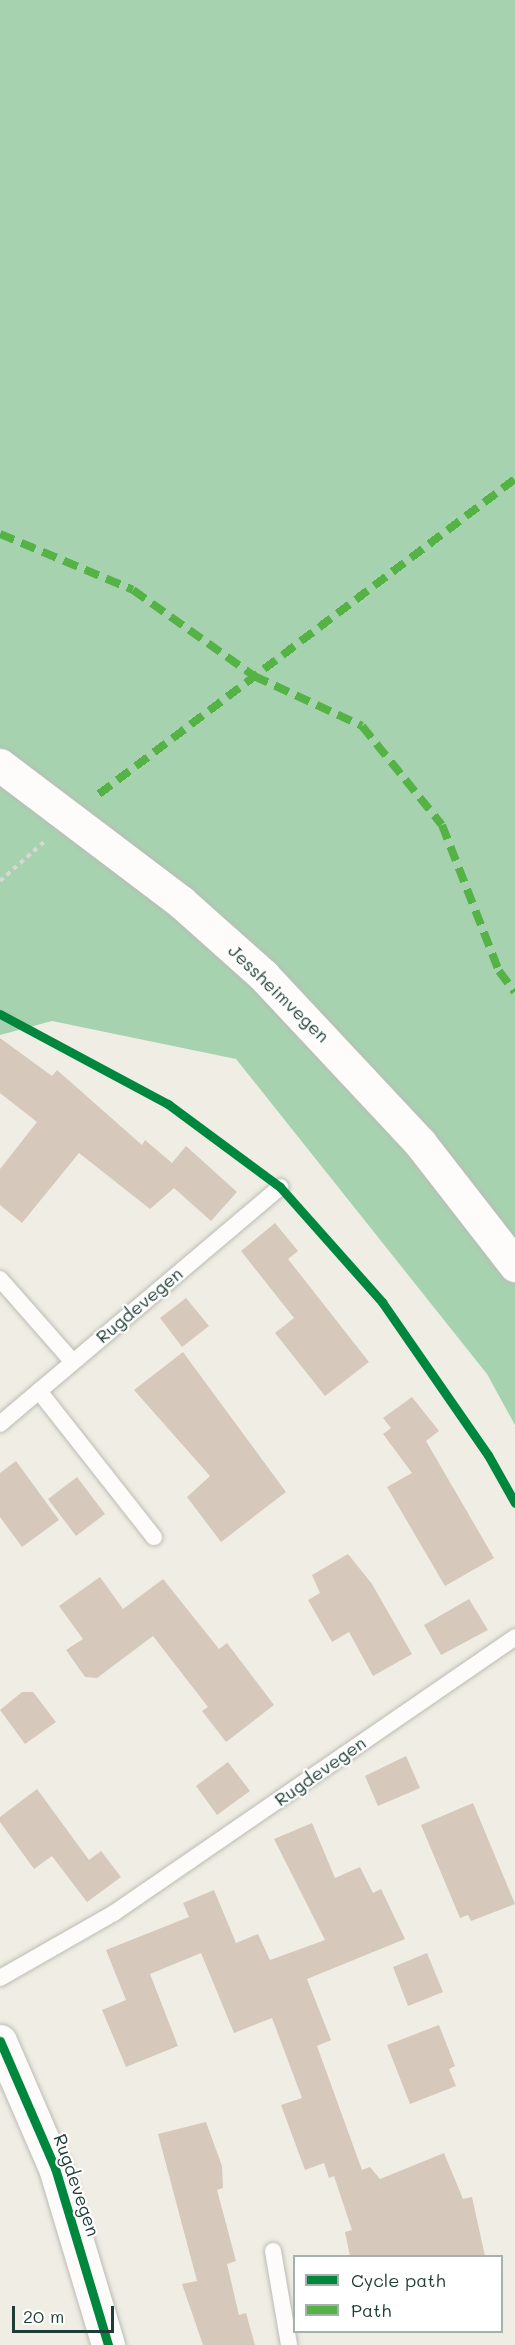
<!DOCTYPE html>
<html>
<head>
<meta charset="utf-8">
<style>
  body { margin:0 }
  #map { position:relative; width:515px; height:2345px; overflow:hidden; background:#f0eee4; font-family:Mali,sans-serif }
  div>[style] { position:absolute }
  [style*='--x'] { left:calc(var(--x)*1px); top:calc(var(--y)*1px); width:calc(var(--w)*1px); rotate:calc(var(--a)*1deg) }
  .forest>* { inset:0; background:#a7d2b0 }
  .building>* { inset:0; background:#d6c8bb }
  .path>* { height:4px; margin-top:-2px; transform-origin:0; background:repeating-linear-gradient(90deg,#d6d7d5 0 4.5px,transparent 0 9px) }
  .roads { filter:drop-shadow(0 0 2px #babcb5) drop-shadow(0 0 2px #babcb5) }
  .lane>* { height:16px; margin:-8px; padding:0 8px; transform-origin:8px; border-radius:8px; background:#fdfcfb }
  .street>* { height:33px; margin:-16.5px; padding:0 16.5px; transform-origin:16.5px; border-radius:16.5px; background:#fdfcfb }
  .primary>* { height:33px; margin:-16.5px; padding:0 16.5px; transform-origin:16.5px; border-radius:16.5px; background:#fdfcfb }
  .quiet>* { height:8px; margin-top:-4px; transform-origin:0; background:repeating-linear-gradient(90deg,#55b346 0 15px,transparent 0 23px) }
  .cycleway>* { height:9px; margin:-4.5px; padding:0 4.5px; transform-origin:4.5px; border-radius:4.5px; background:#00873e }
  span { translate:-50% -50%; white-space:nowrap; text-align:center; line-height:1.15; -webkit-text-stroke:4.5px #fff; paint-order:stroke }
  .street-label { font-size:18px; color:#1f3d34 }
  .legend { position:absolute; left:293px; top:2255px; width:210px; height:78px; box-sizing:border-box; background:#fff; border:2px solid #a5b1ae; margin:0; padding:8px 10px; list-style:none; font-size:18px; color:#1f3d34 }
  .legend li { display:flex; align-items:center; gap:12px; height:30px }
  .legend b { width:30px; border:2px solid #a5b1ae }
  .scale { position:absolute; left:12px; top:2306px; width:102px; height:27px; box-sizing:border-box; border:3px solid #1f3d34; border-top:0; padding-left:8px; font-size:18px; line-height:21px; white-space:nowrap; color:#1f3d34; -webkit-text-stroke:4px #fff; paint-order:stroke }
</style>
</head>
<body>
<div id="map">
  <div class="forest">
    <div style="clip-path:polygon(0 0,515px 0,515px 1425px,487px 1374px,236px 1059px,52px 1021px,0 1035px)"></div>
  </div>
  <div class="building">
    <div style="clip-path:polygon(0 1038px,52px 1076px,57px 1070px,142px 1145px,145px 1140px,172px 1163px,186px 1146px,237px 1192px,211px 1221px,174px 1188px,150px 1209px,79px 1153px,22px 1223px,0 1205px,0 1169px,37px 1122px,0 1093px)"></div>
    <div style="clip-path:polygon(275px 1223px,298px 1251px,288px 1259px,369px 1362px,325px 1396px,275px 1333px,294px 1318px,241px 1251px)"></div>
    <div style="clip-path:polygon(186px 1298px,209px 1326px,182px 1347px,160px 1318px)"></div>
    <div style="clip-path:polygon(183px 1352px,286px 1492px,221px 1542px,187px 1497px,210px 1476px,134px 1390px)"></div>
    <div style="clip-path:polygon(412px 1397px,439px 1431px,426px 1441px,494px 1558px,445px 1586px,387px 1487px,412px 1473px,383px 1434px,391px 1428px,383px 1418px)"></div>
    <div style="clip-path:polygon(16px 1461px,59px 1520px,22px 1547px,0 1517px,0 1473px)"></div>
    <div style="clip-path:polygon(77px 1477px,105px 1514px,76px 1536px,48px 1499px)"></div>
    <div style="clip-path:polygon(348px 1554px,372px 1584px,412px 1654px,373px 1676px,349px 1632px,332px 1642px,308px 1600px,320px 1593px,312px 1575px)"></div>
    <div style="clip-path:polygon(100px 1577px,123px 1609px,163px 1579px,219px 1649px,227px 1643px,274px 1705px,226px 1742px,202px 1711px,208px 1707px,153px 1636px,97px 1678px,85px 1677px,66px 1650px,83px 1639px,59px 1606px)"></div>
    <div style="clip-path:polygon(469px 1599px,488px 1630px,441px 1655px,424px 1625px)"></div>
    <div style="clip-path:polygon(22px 1692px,33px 1692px,56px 1722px,25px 1744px,0 1710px)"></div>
    <div style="clip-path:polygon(406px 1756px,420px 1788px,378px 1806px,365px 1776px)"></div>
    <div style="clip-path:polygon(228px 1762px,250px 1791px,217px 1815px,196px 1786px)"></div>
    <div style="clip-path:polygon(37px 1789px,89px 1860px,101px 1851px,121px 1877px,87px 1902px,52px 1856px,34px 1869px,0 1822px,0 1817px)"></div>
    <div style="clip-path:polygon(473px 1803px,515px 1904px,471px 1921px,468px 1915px,460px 1918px,421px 1825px)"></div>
    <div style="clip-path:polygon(312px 1823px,335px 1878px,360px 1867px,373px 1893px,381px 1889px,405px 1939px,307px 1979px,331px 2040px,317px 2046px,362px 2170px,370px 2167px,380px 2179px,444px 2153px,463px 2199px,472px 2197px,485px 2256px,350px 2256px,345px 2232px,352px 2230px,334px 2176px,329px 2178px,324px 2163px,305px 2170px,281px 2105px,302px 2098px,272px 2018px,234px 2033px,201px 1953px,150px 1974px,178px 2046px,126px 2067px,102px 2010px,126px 2000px,106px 1950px,189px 1917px,183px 1903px,214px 1890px,236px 1943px,258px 1934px,270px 1960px,325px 1940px,274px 1839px)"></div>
    <div style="clip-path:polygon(427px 1953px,443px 1992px,408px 2006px,393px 1967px)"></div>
    <div style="clip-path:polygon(439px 2025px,455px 2066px,449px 2069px,456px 2086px,410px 2104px,387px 2045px)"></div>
    <div style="clip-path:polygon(206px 2122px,222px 2166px,223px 2188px,217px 2190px,236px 2261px,227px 2264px,239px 2315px,246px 2313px,255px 2345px,203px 2345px,182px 2284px,197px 2281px,158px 2134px)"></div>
  </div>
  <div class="path">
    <div style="--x:0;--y:881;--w:59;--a:-41.6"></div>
  </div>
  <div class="roads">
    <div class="lane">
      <div style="--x:0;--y:1279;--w:109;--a:48.7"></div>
      <div style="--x:39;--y:1391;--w:186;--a:51.8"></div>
      <div style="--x:0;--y:1424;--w:367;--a:-40.2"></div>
      <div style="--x:0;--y:1978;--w:131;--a:-29.7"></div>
      <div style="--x:114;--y:1913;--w:487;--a:-34.5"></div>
      <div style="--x:273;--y:2251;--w:95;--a:80.3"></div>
    </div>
    <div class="street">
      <div style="--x:0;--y:2041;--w:138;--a:66.6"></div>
      <div style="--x:55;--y:2168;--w:185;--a:73.3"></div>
    </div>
    <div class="primary">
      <div style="--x:0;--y:765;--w:227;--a:37.1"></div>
      <div style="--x:181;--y:902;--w:110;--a:41.7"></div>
      <div style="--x:263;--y:975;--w:230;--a:46.9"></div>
      <div style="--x:420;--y:1143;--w:155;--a:52.1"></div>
    </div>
  </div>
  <div class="quiet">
    <div style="--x:0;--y:534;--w:144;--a:22.8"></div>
    <div style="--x:133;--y:590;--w:148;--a:35.4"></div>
    <div style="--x:254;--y:676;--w:119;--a:24.8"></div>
    <div style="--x:362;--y:726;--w:127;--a:51.1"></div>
    <div style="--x:442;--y:825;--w:157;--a:68.7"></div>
    <div style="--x:499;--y:971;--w:26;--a:53"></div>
    <div style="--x:99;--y:794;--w:522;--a:-37.13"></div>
  </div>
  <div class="cycleway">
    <div style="--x:0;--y:1014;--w:191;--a:28.2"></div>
    <div style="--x:168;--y:1104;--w:139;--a:36.5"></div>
    <div style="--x:280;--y:1187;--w:154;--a:48.4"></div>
    <div style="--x:382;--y:1302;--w:186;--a:55.3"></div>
    <div style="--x:488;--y:1455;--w:55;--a:60.6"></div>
    <div style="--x:0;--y:2041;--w:138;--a:66.6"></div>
    <div style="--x:55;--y:2168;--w:185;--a:73.3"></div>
  </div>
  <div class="street-label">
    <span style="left:279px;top:993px;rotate:44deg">Jessheimvegen</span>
    <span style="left:139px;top:1305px;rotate:-40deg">Rugdevegen</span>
    <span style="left:320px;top:1771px;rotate:-35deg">Rugdevegen</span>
    <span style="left:77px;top:2185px;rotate:71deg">Rugdevegen</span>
  </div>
  <ul class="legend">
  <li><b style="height:8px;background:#00873e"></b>Cycle path</li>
  <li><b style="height:8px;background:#55b346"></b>Path</li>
  </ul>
  <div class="scale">20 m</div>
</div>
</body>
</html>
